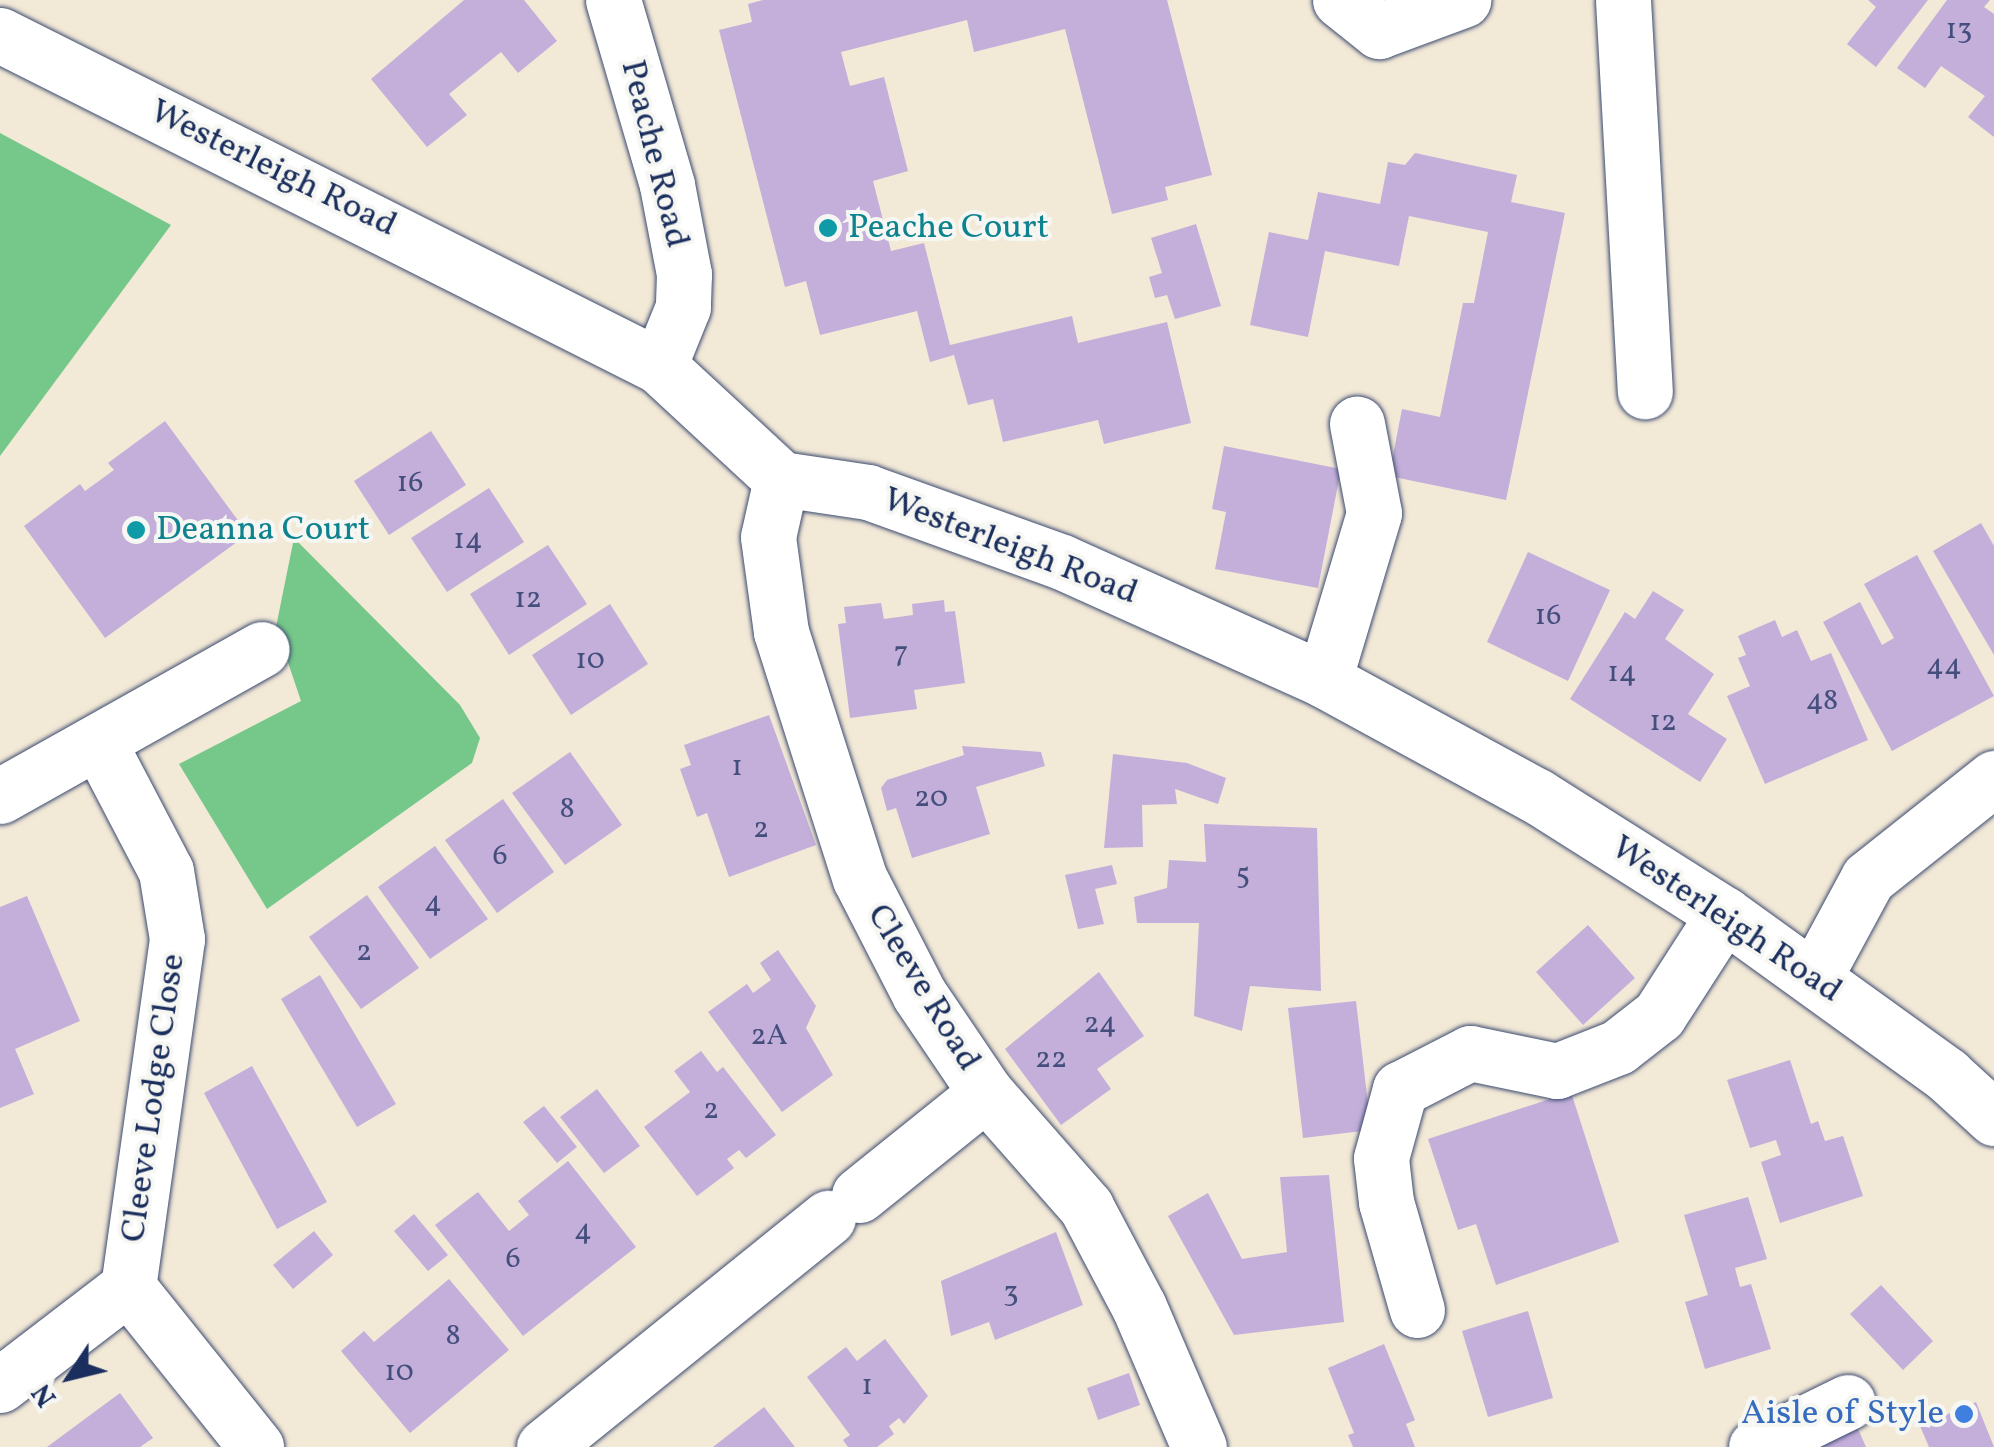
<!DOCTYPE html>
<html>
<head>
<meta charset="utf-8">
<style>
  body { margin:0 }
  #map { position:relative; width:1994px; height:1447px; overflow:hidden; background:#f3e9d7; font-family:Vollkorn,serif }
  div>[style] { position:absolute }
  [style*='--x'] { left:calc(var(--x)*1px); top:calc(var(--y)*1px); width:calc(var(--w)*1px); rotate:calc(var(--a)*1deg) }
  .green>* { inset:0; background:#76c88a }
  .building>* { inset:0; background:#c3afda }
  .roads { filter:drop-shadow(0 0 2px #3b4b70) drop-shadow(0 0 2px #3b4b70) }
  .minor>* { height:55px; margin:-27.5px; padding:0 27.5px; transform-origin:27.5px; border-radius:27.5px; background:#fff }
  .dots>* { width:28px; height:28px; translate:-50% -50%; box-sizing:border-box; border:5px solid #f6f6f2; border-radius:50% }
  span { translate:-50% -50%; white-space:nowrap; text-align:center; line-height:1.15; -webkit-text-stroke:8px #f6f6f2; paint-order:stroke }
  .number-label { font-size:30px; color:#454f7d }
  .number-label span { -webkit-text-stroke-width:0 }
  .street-label { font-size:35px; color:#1b2f5e }
  .culture-label { font-size:35px; color:#0d838f }
  .left { translate:0 -50%; text-align:left }
  .shop-label { font-size:35px; color:#366cbe }
  .right { translate:-100% -50%; text-align:right }
  .north { position:absolute; left:20px; top:1327px; width:100px; height:100px; -webkit-text-stroke:8px #f6f6f2; paint-order:stroke; rotate:235deg; font-size:28px; font-weight:700; line-height:40px; text-align:center; color:#1b2f5e }
  .north::after { content:''; display:block; margin:auto; width:35px; height:45px; background:#1b2f5e; clip-path:polygon(50% 0,100% 100%,50% 72%,0 100%) }
</style>
</head>
<body>
<div id="map">
  <div class="green">
    <div style="clip-path:polygon(0 133px,171px 225px,0 456px)"></div>
    <div style="clip-path:polygon(294px 538px,460px 705px,480px 738px,472px 763px,267px 909px,179px 764px,301px 701px,276px 627px)"></div>
  </div>
  <div class="building">
    <div style="clip-path:polygon(464px 0,524px 0,557px 41px,518px 73px,501px 52px,449px 94px,467px 115px,427px 147px,371px 79px)"></div>
    <div style="clip-path:polygon(763px 0,1167px 0,1212px 175px,1165px 187px,1168px 200px,1112px 214px,1065px 29px,974px 52px,967px 20px,841px 52px,850px 86px,884px 77px,908px 171px,873px 181px,891px 251px,924px 243px,950px 345px,1072px 316px,1078px 343px,1167px 322px,1191px 423px,1104px 444px,1098px 420px,1003px 442px,993px 399px,968px 405px,954px 355px,930px 362px,917px 311px,820px 335px,806px 281px,785px 287px,719px 30px,752px 22px,748px 4px)"></div>
    <div style="clip-path:polygon(1868px 0,1928px 0,1876px 67px,1847px 44px,1876px 7px)"></div>
    <div style="clip-path:polygon(1947px 0,1990px 0,1984px 7px,1994px 14px,1994px 137px,1968px 117px,1985px 96px,1941px 66px,1925px 88px,1897px 68px)"></div>
    <div style="clip-path:polygon(1415px 153px,1517px 175px,1511px 202px,1565px 213px,1506px 500px,1389px 476px,1402px 409px,1440px 417px,1463px 303px,1474px 303px,1488px 232px,1409px 216px,1399px 266px,1325px 251px,1308px 337px,1250px 325px,1269px 232px,1308px 240px,1318px 192px,1380px 204px,1388px 162px,1405px 165px)"></div>
    <div style="clip-path:polygon(1196px 224px,1221px 306px,1175px 319px,1167px 295px,1155px 298px,1149px 277px,1162px 273px,1151px 238px)"></div>
    <div style="clip-path:polygon(165px 421px,248px 534px,105px 638px,24px 526px,80px 484px,85px 491px,114px 470px,108px 463px)"></div>
    <div style="clip-path:polygon(431px 431px,466px 485px,389px 535px,354px 481px)"></div>
    <div style="clip-path:polygon(1224px 446px,1341px 469px,1318px 588px,1215px 569px,1226px 512px,1212px 509px)"></div>
    <div style="clip-path:polygon(489px 488px,524px 542px,447px 592px,411px 538px)"></div>
    <div style="clip-path:polygon(1981px 523px,1994px 546px,1994px 655px,1933px 551px)"></div>
    <div style="clip-path:polygon(548px 545px,587px 604px,509px 655px,470px 594px)"></div>
    <div style="clip-path:polygon(1528px 552px,1610px 590px,1568px 681px,1487px 642px)"></div>
    <div style="clip-path:polygon(1917px 555px,1994px 696px,1892px 751px,1823px 622px,1860px 602px,1882px 645px,1894px 638px,1864px 584px)"></div>
    <div style="clip-path:polygon(1653px 591px,1684px 610px,1665px 639px,1714px 674px,1688px 714px,1727px 739px,1700px 782px,1570px 699px,1625px 612px,1635px 619px)"></div>
    <div style="clip-path:polygon(944px 600px,945px 612px,955px 611px,965px 683px,914px 690px,917px 709px,850px 718px,838px 624px,846px 623px,844px 607px,881px 603px,884px 619px,913px 615px,912px 604px)"></div>
    <div style="clip-path:polygon(610px 604px,648px 664px,571px 715px,532px 655px)"></div>
    <div style="clip-path:polygon(1775px 620px,1782px 637px,1797px 630px,1811px 661px,1831px 653px,1868px 740px,1765px 784px,1727px 696px,1750px 686px,1738px 658px,1746px 655px,1738px 636px)"></div>
    <div style="clip-path:polygon(769px 715px,816px 845px,729px 877px,707px 813px,697px 817px,680px 769px,691px 765px,684px 745px)"></div>
    <div style="clip-path:polygon(962px 746px,1041px 752px,1045px 766px,976px 787px,990px 834px,912px 858px,896px 808px,887px 811px,881px 788px,887px 780px,964px 755px)"></div>
    <div style="clip-path:polygon(570px 752px,622px 825px,565px 865px,512px 793px)"></div>
    <div style="clip-path:polygon(1113px 754px,1187px 763px,1226px 778px,1218px 804px,1175px 789px,1177px 804px,1142px 805px,1143px 847px,1104px 848px)"></div>
    <div style="clip-path:polygon(503px 799px,554px 872px,497px 913px,445px 840px)"></div>
    <div style="clip-path:polygon(1204px 824px,1317px 828px,1321px 991px,1250px 986px,1242px 1031px,1194px 1016px,1199px 923px,1137px 923px,1134px 897px,1167px 888px,1169px 860px,1206px 862px)"></div>
    <div style="clip-path:polygon(435px 846px,488px 919px,430px 959px,378px 887px)"></div>
    <div style="clip-path:polygon(1112px 865px,1117px 884px,1095px 889px,1104px 924px,1078px 929px,1065px 875px)"></div>
    <div style="clip-path:polygon(367px 895px,419px 968px,361px 1009px,309px 937px)"></div>
    <div style="clip-path:polygon(27px 896px,80px 1021px,15px 1049px,34px 1094px,0 1108px,0 907px)"></div>
    <div style="clip-path:polygon(1588px 925px,1635px 978px,1583px 1025px,1536px 972px)"></div>
    <div style="clip-path:polygon(778px 950px,816px 1006px,806px 1028px,833px 1075px,782px 1112px,708px 1012px,747px 984px,753px 993px,771px 980px,760px 963px)"></div>
    <div style="clip-path:polygon(1099px 972px,1144px 1036px,1097px 1069px,1111px 1089px,1061px 1125px,1005px 1049px)"></div>
    <div style="clip-path:polygon(320px 975px,396px 1104px,357px 1127px,281px 999px)"></div>
    <div style="clip-path:polygon(1356px 1001px,1371px 1130px,1303px 1138px,1288px 1008px)"></div>
    <div style="clip-path:polygon(701px 1051px,717px 1072px,723px 1067px,776px 1135px,746px 1158px,739px 1150px,727px 1159px,734px 1168px,697px 1196px,644px 1127px,690px 1092px,674px 1071px)"></div>
    <div style="clip-path:polygon(1790px 1060px,1811px 1124px,1818px 1121px,1825px 1141px,1843px 1136px,1863px 1196px,1780px 1223px,1761px 1162px,1781px 1155px,1776px 1140px,1750px 1148px,1727px 1080px)"></div>
    <div style="clip-path:polygon(252px 1066px,327px 1202px,277px 1229px,204px 1093px)"></div>
    <div style="clip-path:polygon(597px 1089px,640px 1146px,604px 1173px,560px 1117px)"></div>
    <div style="clip-path:polygon(1571px 1092px,1619px 1242px,1496px 1285px,1476px 1224px,1458px 1230px,1428px 1139px)"></div>
    <div style="clip-path:polygon(544px 1106px,577px 1147px,557px 1163px,523px 1122px)"></div>
    <div style="clip-path:polygon(568px 1161px,636px 1247px,523px 1336px,435px 1225px,478px 1192px,509px 1231px,529px 1215px,518px 1201px)"></div>
    <div style="clip-path:polygon(1329px 1175px,1344px 1322px,1234px 1335px,1168px 1216px,1208px 1193px,1242px 1259px,1287px 1252px,1280px 1177px)"></div>
    <div style="clip-path:polygon(1748px 1197px,1767px 1259px,1735px 1268px,1740px 1287px,1751px 1284px,1771px 1349px,1705px 1369px,1685px 1302px,1708px 1295px,1684px 1215px)"></div>
    <div style="clip-path:polygon(414px 1214px,448px 1255px,428px 1271px,394px 1231px)"></div>
    <div style="clip-path:polygon(314px 1231px,333px 1255px,293px 1289px,273px 1265px)"></div>
    <div style="clip-path:polygon(1056px 1232px,1083px 1305px,995px 1340px,989px 1322px,951px 1336px,941px 1281px)"></div>
    <div style="clip-path:polygon(449px 1279px,509px 1350px,410px 1433px,341px 1351px,364px 1331px,374px 1342px)"></div>
    <div style="clip-path:polygon(1881px 1285px,1933px 1341px,1903px 1370px,1850px 1314px)"></div>
    <div style="clip-path:polygon(1528px 1311px,1553px 1398px,1488px 1417px,1462px 1331px)"></div>
    <div style="clip-path:polygon(885px 1339px,928px 1396px,904px 1424px,899px 1418px,889px 1426px,894px 1434px,877px 1447px,848px 1447px,843px 1440px,850px 1435px,807px 1377px,846px 1347px,857px 1361px)"></div>
    <div style="clip-path:polygon(1384px 1344px,1415px 1420px,1406px 1424px,1415px 1447px,1353px 1447px,1348px 1435px,1354px 1433px,1328px 1368px)"></div>
    <div style="clip-path:polygon(1129px 1373px,1140px 1405px,1098px 1420px,1087px 1388px)"></div>
    <div style="clip-path:polygon(120px 1393px,153px 1438px,140px 1447px,47px 1447px)"></div>
    <div style="clip-path:polygon(1976px 1402px,1994px 1447px,1929px 1447px,1920px 1426px)"></div>
    <div style="clip-path:polygon(764px 1407px,795px 1447px,713px 1447px)"></div>
    <div style="clip-path:polygon(1855px 1422px,1866px 1447px,1807px 1447px)"></div>
  </div>
  <div class="roads">
    <div class="minor">
      <div style="--x:613;--y:0;--w:193;--a:73.7"></div>
      <div style="--x:667;--y:185;--w:91;--a:79.2"></div>
      <div style="--x:684;--y:274;--w:33;--a:92"></div>
      <div style="--x:683;--y:307;--w:64;--a:112.1"></div>
      <div style="--x:1340;--y:0;--w:50;--a:38.5"></div>
      <div style="--x:1379;--y:31;--w:90;--a:-20.3"></div>
      <div style="--x:1623;--y:0;--w:392;--a:86.8"></div>
      <div style="--x:0;--y:35;--w:737;--a:26.67"></div>
      <div style="--x:659;--y:366;--w:166;--a:42.8"></div>
      <div style="--x:781;--y:479;--w:88;--a:8.5"></div>
      <div style="--x:868;--y:492;--w:206;--a:19.8"></div>
      <div style="--x:1062;--y:562;--w:287;--a:24.2"></div>
      <div style="--x:1324;--y:680;--w:243;--a:28.6"></div>
      <div style="--x:1537;--y:796;--w:221;--a:32.3"></div>
      <div style="--x:1724;--y:914;--w:275;--a:35.8"></div>
      <div style="--x:1947;--y:1075;--w:64;--a:42.5"></div>
      <div style="--x:781;--y:479;--w:59;--a:102.6"></div>
      <div style="--x:768;--y:537;--w:96;--a:82.2"></div>
      <div style="--x:781;--y:632;--w:259;--a:72.3"></div>
      <div style="--x:860;--y:879;--w:129;--a:62.8"></div>
      <div style="--x:919;--y:994;--w:120;--a:55.9"></div>
      <div style="--x:986;--y:1093;--w:152;--a:48.7"></div>
      <div style="--x:1086;--y:1207;--w:113;--a:62.1"></div>
      <div style="--x:1139;--y:1307;--w:152;--a:66.8"></div>
      <div style="--x:1324;--y:680;--w:174;--a:-73.3"></div>
      <div style="--x:1374;--y:513;--w:91;--a:-100.8"></div>
      <div style="--x:100;--y:745;--w:142;--a:62.4"></div>
      <div style="--x:166;--y:871;--w:69;--a:80.8"></div>
      <div style="--x:177;--y:939;--w:351;--a:98"></div>
      <div style="--x:128;--y:1287;--w:205;--a:51.3"></div>
      <div style="--x:0;--y:796;--w:300;--a:-29.3"></div>
      <div style="--x:1815;--y:976;--w:111;--a:-61.6"></div>
      <div style="--x:1868;--y:878;--w:161;--a:-38.4"></div>
      <div style="--x:859;--y:1195;--w:163;--a:-38.8"></div>
      <div style="--x:1417;--y:1310;--w:112;--a:-106"></div>
      <div style="--x:1386;--y:1202;--w:44;--a:-96.5"></div>
      <div style="--x:1381;--y:1158;--w:72;--a:-74.6"></div>
      <div style="--x:1400;--y:1089;--w:79;--a:-27.2"></div>
      <div style="--x:1470;--y:1053;--w:89;--a:11.7"></div>
      <div style="--x:1557;--y:1071;--w:66;--a:-21.5"></div>
      <div style="--x:1618;--y:1047;--w:52;--a:-38"></div>
      <div style="--x:1659;--y:1015;--w:120;--a:-57.2"></div>
      <div style="--x:0;--y:1385;--w:161;--a:-37.4"></div>
      <div style="--x:544;--y:1447;--w:365;--a:-38.9"></div>
      <div style="--x:1756;--y:1447;--w:102;--a:-26.1"></div>
    </div>
  </div>
  <div class="dots">
    <div style="left:828px;top:228px;background:#0f9aa8"></div>
    <div style="left:136px;top:530px;background:#0f9aa8"></div>
    <div style="left:1964px;top:1414px;background:#3f7fe0"></div>
  </div>
  <div class="number-label">
    <span style="left:1959px;top:30px">13</span>
    <span style="left:410px;top:483px">16</span>
    <span style="left:468px;top:540px">14</span>
    <span style="left:528px;top:599px">12</span>
    <span style="left:1548px;top:616px">16</span>
    <span style="left:901px;top:653px">7</span>
    <span style="left:590px;top:660px">10</span>
    <span style="left:1944px;top:666px">44</span>
    <span style="left:1622px;top:673px">14</span>
    <span style="left:1822px;top:701px">48</span>
    <span style="left:1663px;top:722px">12</span>
    <span style="left:737px;top:767px">1</span>
    <span style="left:931px;top:798px">20</span>
    <span style="left:567px;top:809px">8</span>
    <span style="left:761px;top:829px">2</span>
    <span style="left:500px;top:856px">6</span>
    <span style="left:1243px;top:875px">5</span>
    <span style="left:433px;top:903px">4</span>
    <span style="left:364px;top:952px">2</span>
    <span style="left:1100px;top:1024px">24</span>
    <span style="left:769px;top:1036px">2A</span>
    <span style="left:1051px;top:1059px">22</span>
    <span style="left:711px;top:1110px">2</span>
    <span style="left:583px;top:1231px">4</span>
    <span style="left:513px;top:1259px">6</span>
    <span style="left:1011px;top:1293px">3</span>
    <span style="left:453px;top:1336px">8</span>
    <span style="left:399px;top:1372px">10</span>
    <span style="left:867px;top:1386px">1</span>
  </div>
  <div class="street-label">
    <span style="left:654px;top:154px;rotate:76deg">Peache Road</span>
    <span style="left:273px;top:169px;rotate:26deg">Westerleigh Road</span>
    <span style="left:1010px;top:547px;rotate:21deg">Westerleigh Road</span>
    <span style="left:1726px;top:920px;rotate:34deg">Westerleigh Road</span>
    <span style="left:923px;top:988px;rotate:59deg">Cleeve Road</span>
    <span style="left:154px;top:1098px;rotate:-82deg">Cleeve Lodge Close</span>
  </div>
  <div class="culture-label">
    <span class="left" style="left:848px;top:228px">Peache Court</span>
    <span class="left" style="left:156px;top:530px">Deanna Court</span>
  </div>
  <div class="shop-label">
    <span class="right" style="left:1944px;top:1414px">Aisle of Style</span>
  </div>
  <div class="north">N</div>
</div>
</body>
</html>
